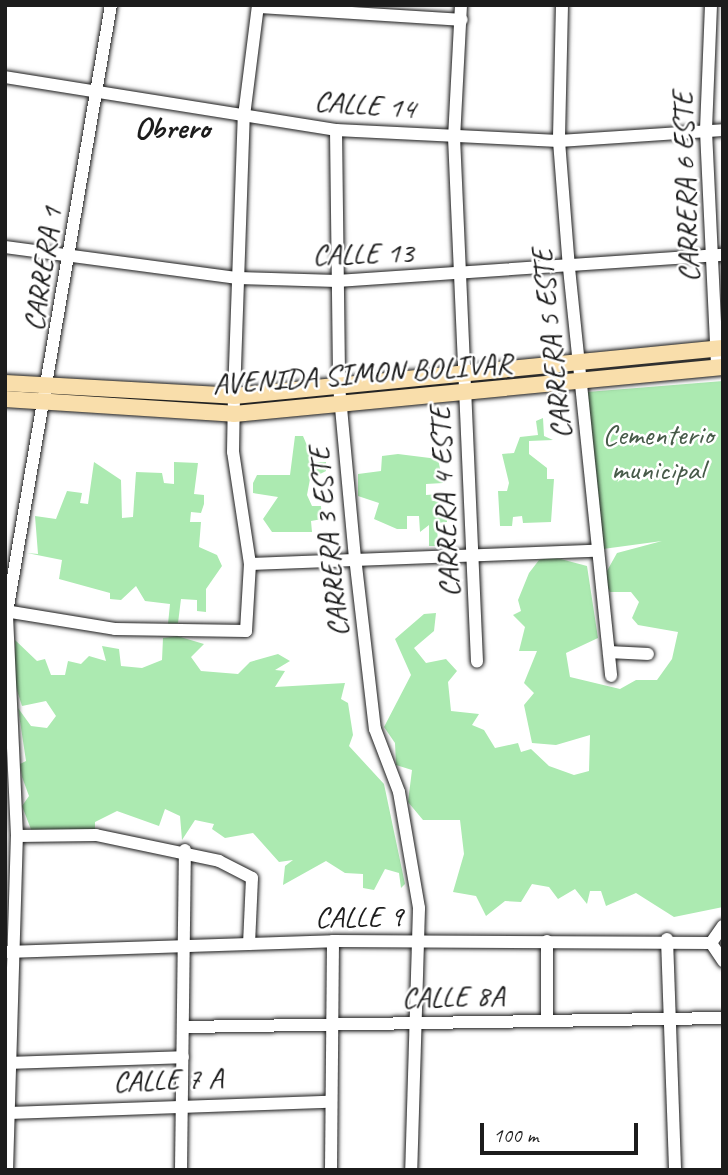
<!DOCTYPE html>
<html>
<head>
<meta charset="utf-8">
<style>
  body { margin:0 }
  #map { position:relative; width:728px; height:1175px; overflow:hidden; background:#fff; font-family:Caveat,sans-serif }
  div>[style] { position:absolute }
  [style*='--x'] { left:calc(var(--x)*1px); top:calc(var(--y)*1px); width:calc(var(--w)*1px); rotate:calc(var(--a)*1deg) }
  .green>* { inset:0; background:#aceab1 }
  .roads { filter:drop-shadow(0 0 2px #1c1c1c) drop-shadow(0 0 2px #1c1c1c) }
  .minor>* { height:12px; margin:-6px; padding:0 6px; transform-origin:6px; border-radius:6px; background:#fff }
  .major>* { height:16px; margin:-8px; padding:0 8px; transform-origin:8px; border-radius:8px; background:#f9deab }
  span { translate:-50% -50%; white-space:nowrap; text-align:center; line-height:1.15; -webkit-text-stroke:5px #fff; paint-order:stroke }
  .street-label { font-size:30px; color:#1c1c1c }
  .park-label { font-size:30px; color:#475a49 }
  .neighbourhood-label { font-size:32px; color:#1c1c1c; font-weight:700 }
  .frame { position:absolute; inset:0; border:7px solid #1c1c1c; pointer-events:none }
  .scale { position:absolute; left:480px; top:1123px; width:158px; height:32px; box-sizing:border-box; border:4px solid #1c1c1c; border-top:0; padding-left:9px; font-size:21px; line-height:24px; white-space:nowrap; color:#1c1c1c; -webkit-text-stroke:5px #fff; paint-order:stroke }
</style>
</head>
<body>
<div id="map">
  <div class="green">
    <div style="clip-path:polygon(723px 381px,723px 907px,674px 917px,636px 893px,606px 906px,601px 891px,590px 891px,587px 904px,575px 889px,558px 899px,549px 887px,532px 884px,521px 902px,505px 901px,486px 916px,476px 896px,453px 892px,464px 854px,460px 820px,423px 820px,408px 802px,412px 770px,396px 765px,395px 743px,384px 727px,411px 675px,395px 639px,424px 614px,436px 613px,434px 631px,414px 648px,426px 663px,446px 659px,457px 671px,448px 682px,451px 711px,479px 714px,472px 725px,484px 730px,495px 748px,518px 743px,521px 752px,531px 749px,549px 766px,574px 775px,589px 771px,590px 735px,556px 745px,532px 743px,524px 705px,534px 693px,524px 683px,537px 651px,519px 651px,525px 627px,513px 615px,521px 611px,518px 600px,529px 573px,539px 560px,553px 557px,587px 566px,598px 638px,566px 653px,570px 677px,620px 689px,636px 680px,657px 680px,672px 659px,678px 632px,638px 625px,632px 618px,639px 602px,631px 592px,610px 592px,603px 578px,617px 553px,662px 541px,603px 549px,587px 392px)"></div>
    <div style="clip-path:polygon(543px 418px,544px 436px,553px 440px,529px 441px,529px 454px,547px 468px,547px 479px,554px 479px,551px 522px,523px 523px,522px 516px,513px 517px,512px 526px,500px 526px,498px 491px,507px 491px,509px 483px,502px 454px,514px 453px,520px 437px,538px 435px,536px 421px)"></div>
    <div style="clip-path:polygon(295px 436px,303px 436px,314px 462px,326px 462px,326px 471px,310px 479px,307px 495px,312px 506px,321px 506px,322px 519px,311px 521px,312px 532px,272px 532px,263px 519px,278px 497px,253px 493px,253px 483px,257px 475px,290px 475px)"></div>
    <div style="clip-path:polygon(398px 454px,438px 459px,443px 483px,426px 484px,426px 495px,440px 494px,441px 508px,446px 508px,447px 522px,437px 523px,438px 546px,429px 546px,429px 525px,420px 532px,419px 516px,407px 516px,407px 529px,397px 529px,374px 519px,379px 503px,358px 496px,358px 474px,381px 471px,382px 456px)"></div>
    <div style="clip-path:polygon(94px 462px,121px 480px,122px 518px,133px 517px,136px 472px,162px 473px,164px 483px,174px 484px,174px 462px,198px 463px,194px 494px,204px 495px,204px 504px,201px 513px,191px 512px,190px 522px,201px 522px,199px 547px,217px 555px,222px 566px,206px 589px,206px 612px,197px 611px,197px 600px,181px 599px,178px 623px,168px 624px,170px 604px,145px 601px,136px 586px,121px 600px,110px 599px,110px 593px,59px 579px,62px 560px,27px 553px,38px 554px,35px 516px,56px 519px,67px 491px,82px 493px,80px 503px,88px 504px)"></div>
    <div style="clip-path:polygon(177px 636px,204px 644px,191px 657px,201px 671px,238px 674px,250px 662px,278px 654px,290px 661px,275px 670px,285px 671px,275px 687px,345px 683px,341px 699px,348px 703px,353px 735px,349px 746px,384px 784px,405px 884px,401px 888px,399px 873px,385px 869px,374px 890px,363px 888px,363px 874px,345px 873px,326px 861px,283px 885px,285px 866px,293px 860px,279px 862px,253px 833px,225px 838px,212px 829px,214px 824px,195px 820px,182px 840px,180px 816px,165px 809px,159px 826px,117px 811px,95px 822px,95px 830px,32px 832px,22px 806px,29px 796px,22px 777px,20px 764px,26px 761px,18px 708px,31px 726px,47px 728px,56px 716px,46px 701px,22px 706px,15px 684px,15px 640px,37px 661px,45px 659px,51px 675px,65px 675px,68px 661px,81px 664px,89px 656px,106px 661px,102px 646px,119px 649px,121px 666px,142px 668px,162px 660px,163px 638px)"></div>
  </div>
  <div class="roads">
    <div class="minor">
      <div style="--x:461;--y:5;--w:132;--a:93"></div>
      <div style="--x:454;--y:137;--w:525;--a:87.49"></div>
      <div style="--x:562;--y:5;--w:136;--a:91.3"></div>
      <div style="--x:559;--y:141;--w:127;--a:85.5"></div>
      <div style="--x:569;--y:268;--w:410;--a:84.1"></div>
      <div style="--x:711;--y:5;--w:126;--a:92.3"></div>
      <div style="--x:706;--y:131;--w:236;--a:87.3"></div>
      <div style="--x:258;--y:7;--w:204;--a:3.6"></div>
      <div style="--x:5;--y:77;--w:335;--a:9.1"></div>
      <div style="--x:336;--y:130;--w:223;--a:2.8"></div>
      <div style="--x:559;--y:141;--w:164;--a:-3.8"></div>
      <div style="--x:336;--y:130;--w:256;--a:89.3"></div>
      <div style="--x:339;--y:386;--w:172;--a:84.7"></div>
      <div style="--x:355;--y:557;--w:173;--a:83.4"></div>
      <div style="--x:375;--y:729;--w:67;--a:69.1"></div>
      <div style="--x:399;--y:792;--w:118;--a:80.2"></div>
      <div style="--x:419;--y:908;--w:262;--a:91.7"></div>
      <div style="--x:5;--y:247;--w:235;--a:7.6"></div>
      <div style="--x:238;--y:278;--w:99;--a:1.7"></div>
      <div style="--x:337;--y:281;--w:387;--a:-3.9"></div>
      <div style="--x:250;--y:564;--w:345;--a:-2.2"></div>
      <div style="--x:5;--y:611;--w:111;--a:9.3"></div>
      <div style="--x:115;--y:629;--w:131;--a:0.9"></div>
      <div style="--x:246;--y:631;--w:67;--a:-86.6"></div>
      <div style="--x:250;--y:564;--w:113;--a:-98.6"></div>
      <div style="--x:233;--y:452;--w:56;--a:-89"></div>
      <div style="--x:234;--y:396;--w:280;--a:-88"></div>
      <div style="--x:244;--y:116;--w:112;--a:-82.8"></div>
      <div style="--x:609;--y:652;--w:39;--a:3"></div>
      <div style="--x:17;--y:836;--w:79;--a:-0.7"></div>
      <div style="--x:96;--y:835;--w:126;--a:11.9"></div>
      <div style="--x:219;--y:861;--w:37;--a:27"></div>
      <div style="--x:252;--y:878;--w:66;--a:92.6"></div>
      <div style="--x:667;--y:939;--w:231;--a:88"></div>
      <div style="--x:711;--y:943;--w:22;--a:56"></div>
      <div style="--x:711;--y:943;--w:21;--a:-55"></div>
      <div style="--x:6;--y:952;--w:327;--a:-1.9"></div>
      <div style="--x:333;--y:941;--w:378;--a:0.3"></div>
      <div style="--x:547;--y:1020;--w:79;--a:-90"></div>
      <div style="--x:185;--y:1027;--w:538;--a:-0.96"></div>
      <div style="--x:5;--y:1063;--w:178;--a:-1.9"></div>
      <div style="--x:8;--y:1113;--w:322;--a:-2"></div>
      <div style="--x:7;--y:1170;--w:334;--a:-88.3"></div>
      <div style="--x:17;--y:836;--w:224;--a:-92.6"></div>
      <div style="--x:7;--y:612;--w:616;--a:-80.28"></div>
      <div style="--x:181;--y:1170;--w:320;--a:-89.3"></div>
      <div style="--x:331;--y:1170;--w:229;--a:-89.5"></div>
    </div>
    <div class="major">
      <div style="--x:5;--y:383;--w:229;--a:3.2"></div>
      <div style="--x:234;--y:396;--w:491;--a:-5.6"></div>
      <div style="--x:5;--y:399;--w:229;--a:3.7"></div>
      <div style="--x:234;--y:414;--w:491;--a:-5.5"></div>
    </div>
  </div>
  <div class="street-label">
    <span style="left:365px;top:104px;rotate:5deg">CALLE 14</span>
    <span style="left:685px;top:187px;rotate:-92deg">CARRERA 6 ESTE</span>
    <span style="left:363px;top:253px;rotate:-1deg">CALLE 13</span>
    <span style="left:42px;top:269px;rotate:-81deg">CARRERA 1</span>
    <span style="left:551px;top:344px;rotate:-96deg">CARRERA 5 ESTE</span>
    <span style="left:362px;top:373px;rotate:-4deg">AVENIDA SIMON BOLIVAR</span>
    <span style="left:444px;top:502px;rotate:-93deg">CARRERA 4 ESTE</span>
    <span style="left:328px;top:542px;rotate:-96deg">CARRERA 3 ESTE</span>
    <span style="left:359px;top:916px">CALLE 9</span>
    <span style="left:453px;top:996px;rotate:-1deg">CALLE 8A</span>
    <span style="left:168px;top:1079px;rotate:-2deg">CALLE 7 A</span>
  </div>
  <div class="park-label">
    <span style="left:658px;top:451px">Cementerio<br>municipal</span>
  </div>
  <div class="neighbourhood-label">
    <span style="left:172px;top:128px">Obrero</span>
  </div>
  <div class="frame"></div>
  <div class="scale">100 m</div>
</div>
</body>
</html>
